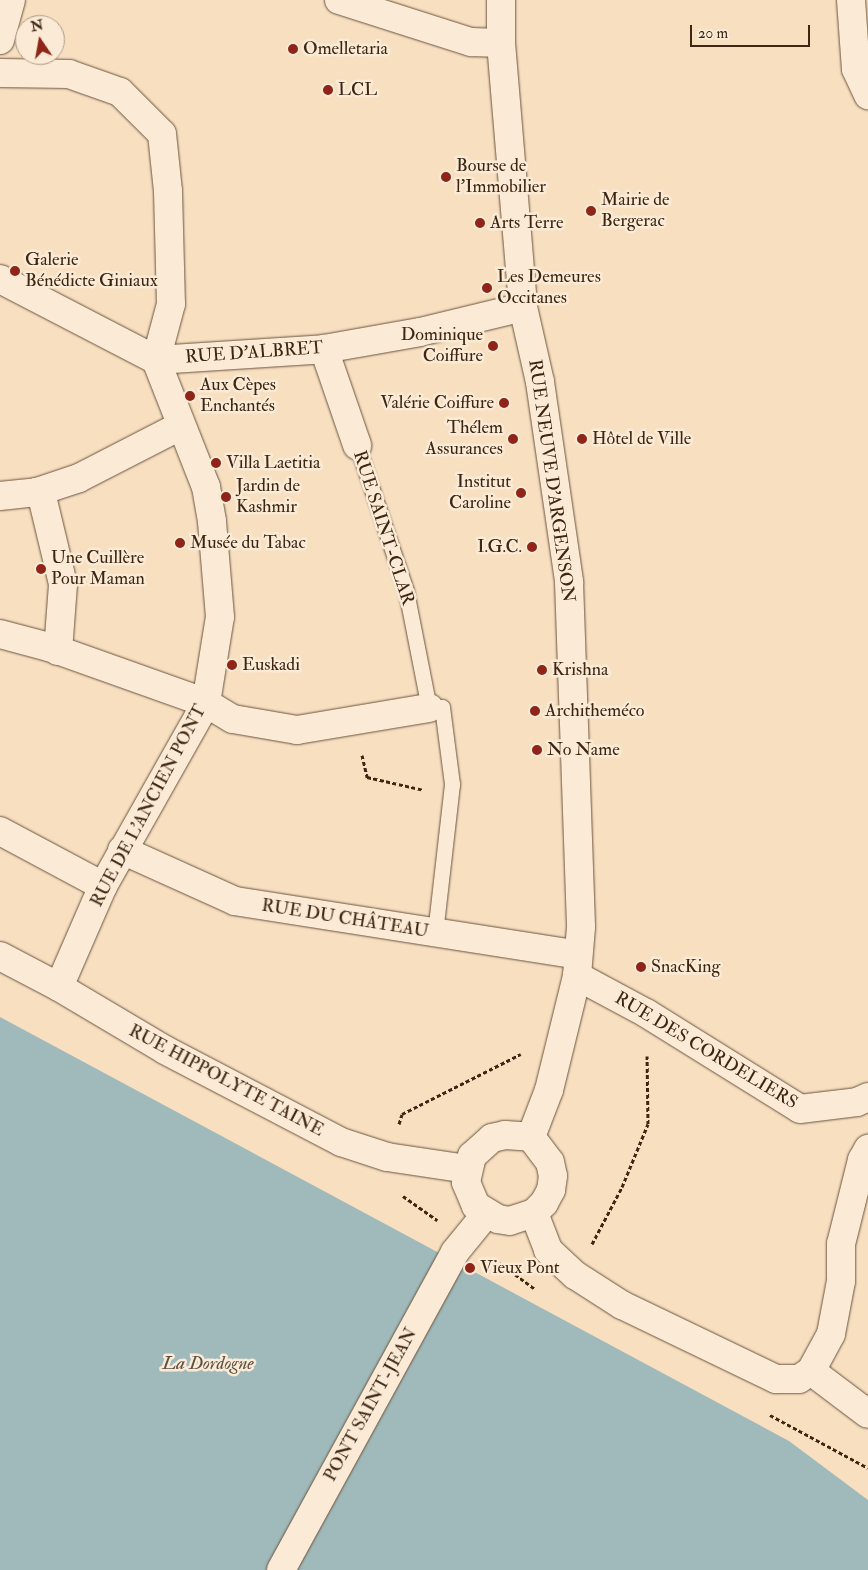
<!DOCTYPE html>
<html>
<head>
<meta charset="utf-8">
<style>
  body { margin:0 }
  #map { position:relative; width:868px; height:1570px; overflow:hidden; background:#f7dfc0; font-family:"IM FELL Double Pica",serif }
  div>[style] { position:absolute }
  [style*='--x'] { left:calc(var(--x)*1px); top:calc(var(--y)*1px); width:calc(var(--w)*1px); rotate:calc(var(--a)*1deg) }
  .water>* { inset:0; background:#a0babb }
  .path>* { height:3px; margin-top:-1.5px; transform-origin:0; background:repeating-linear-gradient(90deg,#3e2612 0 4px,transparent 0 6.5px) }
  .roads { filter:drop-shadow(0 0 1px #6c543e) drop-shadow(0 0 1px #6c543e) }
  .lane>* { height:15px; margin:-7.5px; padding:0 7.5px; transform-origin:7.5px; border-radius:7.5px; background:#faead6 }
  .street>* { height:28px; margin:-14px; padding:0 14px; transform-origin:14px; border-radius:14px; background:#faead6 }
  .secondary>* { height:28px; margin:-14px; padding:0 14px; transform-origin:14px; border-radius:14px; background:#faead6 }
  .dots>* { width:14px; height:14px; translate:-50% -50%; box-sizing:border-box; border:2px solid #faead6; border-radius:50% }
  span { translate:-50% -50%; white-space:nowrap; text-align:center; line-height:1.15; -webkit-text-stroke:5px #faead6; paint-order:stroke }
  .poi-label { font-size:18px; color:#3e2612 }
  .left { translate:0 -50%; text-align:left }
  .right { translate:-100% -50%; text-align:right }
  .street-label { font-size:18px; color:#3e2612 }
  .water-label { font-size:19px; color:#5b5245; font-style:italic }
  .north { position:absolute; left:15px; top:15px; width:50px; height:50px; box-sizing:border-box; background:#faead6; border:1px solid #af9c88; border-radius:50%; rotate:348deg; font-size:14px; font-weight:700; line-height:20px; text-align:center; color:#3e2612 }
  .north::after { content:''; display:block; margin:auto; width:18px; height:22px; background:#8f2418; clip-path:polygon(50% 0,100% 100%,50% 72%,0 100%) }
  .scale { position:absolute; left:690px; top:25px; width:120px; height:22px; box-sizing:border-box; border:2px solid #3e2612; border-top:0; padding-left:6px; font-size:15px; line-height:18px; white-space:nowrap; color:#3e2612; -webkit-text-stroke:4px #faead6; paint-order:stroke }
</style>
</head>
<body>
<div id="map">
  <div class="water">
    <div style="clip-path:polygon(0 1017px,789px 1441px,868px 1500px,868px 1570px,0 1570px)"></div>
  </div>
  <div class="path">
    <div style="--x:362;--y:755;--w:23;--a:77"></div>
    <div style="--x:367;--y:777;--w:58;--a:12.8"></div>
    <div style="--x:399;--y:1124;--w:10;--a:-73"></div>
    <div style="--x:402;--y:1114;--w:133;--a:-26.8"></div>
    <div style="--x:403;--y:1196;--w:42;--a:35.2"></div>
    <div style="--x:592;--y:1244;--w:64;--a:-62.2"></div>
    <div style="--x:622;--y:1187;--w:68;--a:-67.6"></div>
    <div style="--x:648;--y:1124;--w:68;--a:-90.8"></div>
    <div style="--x:494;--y:1259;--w:51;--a:36.2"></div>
    <div style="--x:770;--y:1415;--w:111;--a:28.4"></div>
  </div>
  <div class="roads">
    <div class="lane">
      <div style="--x:357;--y:445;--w:154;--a:71.4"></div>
      <div style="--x:406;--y:591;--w:119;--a:78.9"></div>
      <div style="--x:429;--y:708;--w:13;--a:-4"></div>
      <div style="--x:442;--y:707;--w:78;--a:82.6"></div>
      <div style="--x:452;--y:784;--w:151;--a:96.5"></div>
    </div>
    <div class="street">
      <div style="--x:339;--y:0;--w:139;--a:17.7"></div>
      <div style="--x:471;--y:42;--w:30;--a:2"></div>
      <div style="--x:851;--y:0;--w:69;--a:85.9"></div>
      <div style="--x:856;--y:69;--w:29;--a:65"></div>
      <div style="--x:0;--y:40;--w:41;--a:-74.6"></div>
      <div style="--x:0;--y:73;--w:69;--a:0.8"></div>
      <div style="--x:69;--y:74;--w:54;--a:19.4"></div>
      <div style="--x:120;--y:92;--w:59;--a:45"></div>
      <div style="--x:162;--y:134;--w:57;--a:84"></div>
      <div style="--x:168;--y:191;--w:113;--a:88.5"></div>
      <div style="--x:171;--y:304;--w:58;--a:105"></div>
      <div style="--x:0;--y:279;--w:176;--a:27.4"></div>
      <div style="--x:156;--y:360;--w:168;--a:-3.7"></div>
      <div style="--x:324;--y:349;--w:97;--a:-10"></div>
      <div style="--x:420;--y:332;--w:106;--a:-13.6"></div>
      <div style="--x:324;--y:349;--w:102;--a:71"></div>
      <div style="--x:0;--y:496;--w:37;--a:-6"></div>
      <div style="--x:0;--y:634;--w:51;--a:14.9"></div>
      <div style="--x:49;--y:647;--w:167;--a:19.6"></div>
      <div style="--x:206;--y:703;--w:31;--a:31"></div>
      <div style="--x:233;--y:719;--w:65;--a:9.8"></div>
      <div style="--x:297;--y:730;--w:134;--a:-9.5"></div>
      <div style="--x:58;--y:651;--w:67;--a:-85.7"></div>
      <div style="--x:63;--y:584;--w:85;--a:-103.5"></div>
      <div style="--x:43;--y:501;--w:11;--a:-124"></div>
      <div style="--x:37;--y:492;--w:44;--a:-18.4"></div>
      <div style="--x:79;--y:478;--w:114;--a:-27.2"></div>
      <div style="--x:0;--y:831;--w:117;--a:28.1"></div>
      <div style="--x:122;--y:850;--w:124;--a:24.3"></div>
      <div style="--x:235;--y:901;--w:347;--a:8.9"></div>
      <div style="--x:0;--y:956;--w:67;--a:27.7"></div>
      <div style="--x:59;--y:987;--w:123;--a:30.7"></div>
      <div style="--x:165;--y:1050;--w:199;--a:27.6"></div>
      <div style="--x:341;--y:1142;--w:48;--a:18.1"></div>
      <div style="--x:387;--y:1157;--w:81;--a:8.5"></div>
      <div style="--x:577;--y:976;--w:78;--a:28.2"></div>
      <div style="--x:646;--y:1013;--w:181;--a:31.9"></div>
      <div style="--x:800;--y:1109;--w:57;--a:-7"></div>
      <div style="--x:857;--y:1102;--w:12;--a:-24"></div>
      <div style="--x:59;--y:987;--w:110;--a:-66.5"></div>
      <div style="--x:103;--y:886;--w:210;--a:-60.6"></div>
      <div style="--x:206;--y:703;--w:87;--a:-80.8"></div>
      <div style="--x:220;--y:617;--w:96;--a:-94.8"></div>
      <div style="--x:212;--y:521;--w:35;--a:-100"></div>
      <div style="--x:206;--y:487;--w:136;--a:-111.5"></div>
      <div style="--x:534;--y:1213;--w:40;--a:69"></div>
      <div style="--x:548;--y:1250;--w:37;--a:43"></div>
      <div style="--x:575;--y:1275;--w:56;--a:32.6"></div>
      <div style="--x:622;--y:1305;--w:171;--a:25.7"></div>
      <div style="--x:776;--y:1379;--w:23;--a:0"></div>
      <div style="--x:799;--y:1379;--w:14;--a:-34"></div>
      <div style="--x:811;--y:1371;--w:42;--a:-61.6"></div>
      <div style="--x:831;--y:1334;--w:54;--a:-79.3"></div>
      <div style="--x:841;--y:1281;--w:37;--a:-90"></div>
      <div style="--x:841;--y:1244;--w:87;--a:-76"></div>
      <div style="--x:862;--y:1160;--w:13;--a:-61"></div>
      <div style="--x:811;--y:1371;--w:71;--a:37"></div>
    </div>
    <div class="secondary">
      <div style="--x:501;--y:0;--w:43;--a:90"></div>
      <div style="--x:501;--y:43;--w:265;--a:85.2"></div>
      <div style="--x:523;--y:307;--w:77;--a:77.2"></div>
      <div style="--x:540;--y:382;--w:202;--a:81.7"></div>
      <div style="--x:569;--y:582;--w:345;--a:88"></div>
      <div style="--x:581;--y:927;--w:49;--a:94.7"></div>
      <div style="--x:577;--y:976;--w:117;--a:103.8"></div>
      <div style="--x:549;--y:1090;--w:50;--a:111"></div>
      <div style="--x:505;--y:1135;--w:26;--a:4"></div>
      <div style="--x:531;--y:1137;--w:31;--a:53"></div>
      <div style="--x:550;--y:1162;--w:14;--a:78"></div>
      <div style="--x:553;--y:1176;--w:14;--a:98"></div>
      <div style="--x:551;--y:1190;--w:15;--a:118"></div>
      <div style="--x:544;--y:1203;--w:14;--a:135"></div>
      <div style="--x:534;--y:1213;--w:25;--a:162"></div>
      <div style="--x:510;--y:1221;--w:12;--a:-171"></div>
      <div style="--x:498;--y:1219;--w:26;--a:-149"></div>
      <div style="--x:476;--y:1206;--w:26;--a:-113"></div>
      <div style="--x:466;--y:1182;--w:27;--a:-77"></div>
      <div style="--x:472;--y:1156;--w:27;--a:-42"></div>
      <div style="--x:492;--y:1138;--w:13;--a:-13"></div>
      <div style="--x:281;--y:1570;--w:362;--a:-61.3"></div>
      <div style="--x:455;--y:1252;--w:49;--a:-50.8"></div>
    </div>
  </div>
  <div class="dots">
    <div style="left:293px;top:49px;background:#8f2418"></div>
    <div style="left:328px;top:90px;background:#8f2418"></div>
    <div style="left:446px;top:177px;background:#8f2418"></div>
    <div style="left:591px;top:211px;background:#8f2418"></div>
    <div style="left:480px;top:223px;background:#8f2418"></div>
    <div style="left:15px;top:271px;background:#8f2418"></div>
    <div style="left:487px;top:288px;background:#8f2418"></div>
    <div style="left:493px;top:346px;background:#8f2418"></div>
    <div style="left:190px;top:396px;background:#8f2418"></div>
    <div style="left:504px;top:403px;background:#8f2418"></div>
    <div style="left:513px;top:439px;background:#8f2418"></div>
    <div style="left:582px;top:439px;background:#8f2418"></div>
    <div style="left:216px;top:463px;background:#8f2418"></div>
    <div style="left:521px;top:493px;background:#8f2418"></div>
    <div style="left:226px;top:497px;background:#8f2418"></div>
    <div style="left:180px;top:543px;background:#8f2418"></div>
    <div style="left:532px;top:547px;background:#8f2418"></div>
    <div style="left:41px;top:569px;background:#8f2418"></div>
    <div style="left:232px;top:665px;background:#8f2418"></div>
    <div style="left:542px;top:670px;background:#8f2418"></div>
    <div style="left:535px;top:711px;background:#8f2418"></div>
    <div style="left:537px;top:750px;background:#8f2418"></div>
    <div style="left:641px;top:967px;background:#8f2418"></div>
    <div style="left:470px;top:1268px;background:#8f2418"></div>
  </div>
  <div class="poi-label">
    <span class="left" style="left:303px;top:49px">Omelletaria</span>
    <span class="left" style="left:338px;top:90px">LCL</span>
    <span class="left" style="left:456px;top:177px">Bourse de<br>l'Immobilier</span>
    <span class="left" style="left:601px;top:211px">Mairie de<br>Bergerac</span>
    <span class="left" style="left:490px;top:223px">Arts Terre</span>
    <span class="left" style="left:25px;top:271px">Galerie<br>Bénédicte Giniaux</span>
    <span class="left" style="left:497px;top:288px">Les Demeures<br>Occitanes</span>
    <span class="right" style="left:483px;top:346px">Dominique<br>Coiffure</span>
    <span class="left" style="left:200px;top:396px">Aux Cèpes<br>Enchantés</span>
    <span class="right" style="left:494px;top:403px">Valérie Coiffure</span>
    <span class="right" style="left:503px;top:439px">Thélem<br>Assurances</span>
    <span class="left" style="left:592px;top:439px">Hôtel de Ville</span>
    <span class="left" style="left:226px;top:463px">Villa Laetitia</span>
    <span class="right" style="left:511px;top:493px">Institut<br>Caroline</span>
    <span class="left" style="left:236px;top:497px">Jardin de<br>Kashmir</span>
    <span class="left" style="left:190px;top:543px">Musée du Tabac</span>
    <span class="right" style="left:522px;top:547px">I.G.C.</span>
    <span class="left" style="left:51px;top:569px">Une Cuillère<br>Pour Maman</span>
    <span class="left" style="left:242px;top:665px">Euskadi</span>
    <span class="left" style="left:552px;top:670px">Krishna</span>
    <span class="left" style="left:545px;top:711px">Architheméco</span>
    <span class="left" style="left:547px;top:750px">No Name</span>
    <span class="left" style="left:651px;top:967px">SnacKing</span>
    <span class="left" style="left:480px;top:1268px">Vieux Pont</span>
  </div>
  <div class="street-label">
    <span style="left:254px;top:353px;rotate:-4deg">RUE D'ALBRET</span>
    <span style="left:551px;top:481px;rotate:82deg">RUE NEUVE D'ARGENSON</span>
    <span style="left:383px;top:528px;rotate:72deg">RUE SAINT-CLAR</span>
    <span style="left:149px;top:806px;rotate:-62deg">RUE DE L'ANCIEN PONT</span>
    <span style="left:345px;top:919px;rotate:9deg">RUE DU CHÂTEAU</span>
    <span style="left:706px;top:1051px;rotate:31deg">RUE DES CORDELIERS</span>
    <span style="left:226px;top:1081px;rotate:28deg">RUE HIPPOLYTE TAINE</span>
    <span style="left:371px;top:1405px;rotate:-61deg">PONT SAINT-JEAN</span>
  </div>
  <div class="water-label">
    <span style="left:208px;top:1364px">La Dordogne</span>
  </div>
  <div class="north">N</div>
  <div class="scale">20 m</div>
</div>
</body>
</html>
